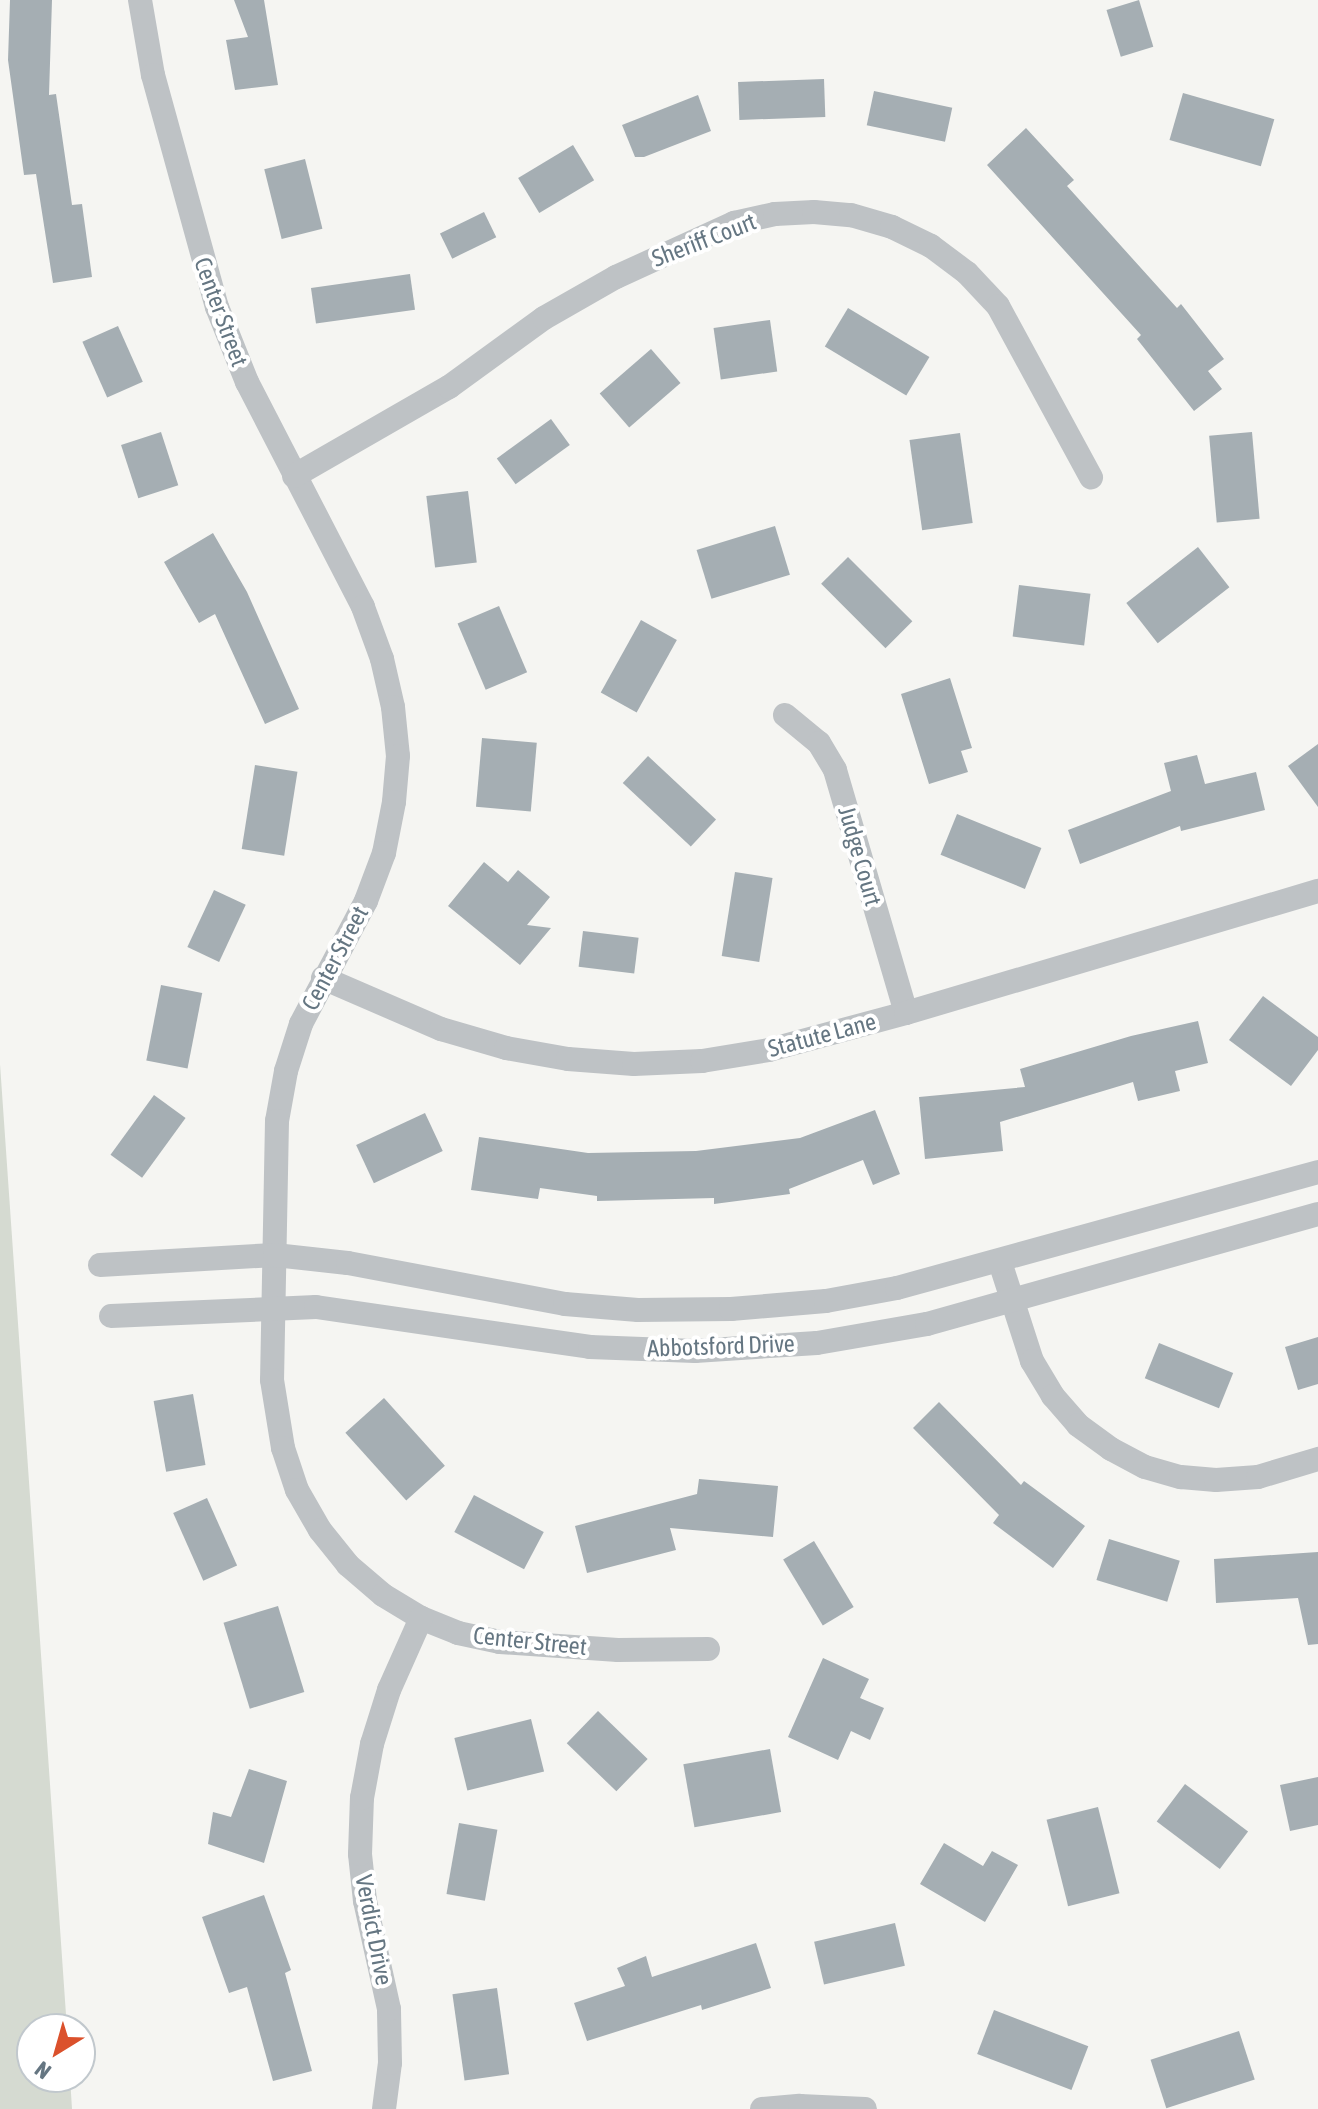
<!DOCTYPE html>
<html>
<head>
<meta charset="utf-8">
<style>
  body { margin:0 }
  #map { position:relative; width:1318px; height:2109px; overflow:hidden; background:#f5f5f2; font-family:"Asap Condensed",sans-serif }
  div>[style] { position:absolute }
  .green>* { inset:0; background:#d5dad1 }
  .building>* { inset:0; background:#a5aeb3; transform-origin:0 0 }
  .minor>* { height:24px; margin:-12px; padding:0 12px; transform-origin:12px; border-radius:12px; background:#bec2c5 }
  span { translate:-50% -50%; white-space:nowrap; text-align:center; line-height:1.15; -webkit-text-stroke:8px #fff; paint-order:stroke }
  .street-label { font-size:24px; color:#657682 }
  .north { position:absolute; left:16px; top:2013px; width:80px; height:80px; box-sizing:border-box; background:#fff; border:2px solid #c1c8cd; border-radius:50%; rotate:217deg; font-size:22px; font-weight:700; line-height:32px; text-align:center; color:#657682 }
  .north::after { content:''; display:block; margin:auto; width:28px; height:36px; background:#db512c; clip-path:polygon(50% 0,100% 100%,50% 72%,0 100%) }
</style>
</head>
<body>
<div id="map">
  <div class="green">
    <div style="clip-path:polygon(0 1064px,67px 2029px,32px 2029px,32px 2077px,70px 2077px,72px 2109px,0 2109px)"></div>
  </div>
  <div class="building">
    <div style="clip-path:polygon(10px 0,52px 0,49px 95px,56px 94px,72px 205px,82px 204px,92px 277px,53px 283px,36px 174px,24px 175px,8px 60px)"></div>
    <div style="clip-path:polygon(234px 0,264px 0,278px 85px,235px 90px,226px 40px,248px 37px)"></div>
    <div style="left:1139px;top:0;width:49px;height:34px;rotate:73deg"></div>
    <div style="left:824px;top:79px;width:38px;height:86px;rotate:88deg"></div>
    <div style="left:874px;top:91px;width:80px;height:35px;rotate:12deg"></div>
    <div style="left:1183px;top:93px;width:95px;height:49px;rotate:16deg"></div>
    <div style="clip-path:polygon(698px 95px,711px 131px,644px 157px,635px 157px,622px 125px)"></div>
    <div style="clip-path:polygon(1026px 128px,1074px 180px,1067px 186px,1177px 308px,1181px 304px,1224px 359px,1208px 371px,1222px 389px,1194px 411px,1137px 339px,1141px 335px,987px 165px)"></div>
    <div style="left:573px;top:145px;width:41px;height:64px;rotate:59deg"></div>
    <div style="left:305px;top:159px;width:72px;height:42px;rotate:76deg"></div>
    <div style="left:484px;top:212px;width:28px;height:49px;rotate:64deg"></div>
    <div style="left:410px;top:274px;width:36px;height:100px;rotate:82deg"></div>
    <div style="left:848px;top:308px;width:95px;height:45px;rotate:31deg"></div>
    <div style="left:770px;top:320px;width:52px;height:57px;rotate:82deg"></div>
    <div style="left:118px;top:326px;width:61px;height:39px;rotate:66deg"></div>
    <div style="left:651px;top:349px;width:45px;height:68px;rotate:49deg"></div>
    <div style="left:551px;top:419px;width:32px;height:67px;rotate:54deg"></div>
    <div style="left:161px;top:432px;width:56px;height:42px;rotate:72deg"></div>
    <div style="left:1252px;top:432px;width:87px;height:43px;rotate:85deg"></div>
    <div style="left:960px;top:433px;width:91px;height:51px;rotate:82deg"></div>
    <div style="left:468px;top:491px;width:72px;height:42px;rotate:83deg"></div>
    <div style="left:775px;top:526px;width:51px;height:82px;rotate:73deg"></div>
    <div style="clip-path:polygon(213px 533px,247px 592px,299px 709px,265px 724px,215px 614px,199px 623px,164px 562px)"></div>
    <div style="left:1198px;top:547px;width:51px;height:91px;rotate:52deg"></div>
    <div style="left:848px;top:557px;width:91px;height:38px;rotate:45deg"></div>
    <div style="left:1019px;top:585px;width:72px;height:52px;rotate:7deg"></div>
    <div style="left:499px;top:606px;width:72px;height:45px;rotate:67deg"></div>
    <div style="left:641px;top:620px;width:41px;height:83px;rotate:29deg"></div>
    <div style="clip-path:polygon(950px 678px,972px 748px,961px 751px,968px 772px,929px 784px,901px 694px)"></div>
    <div style="left:482px;top:738px;width:55px;height:69px;rotate:5deg"></div>
    <div style="clip-path:polygon(1318px 744px,1318px 807px,1288px 766px)"></div>
    <div style="clip-path:polygon(1197px 755px,1205px 784px,1256px 772px,1265px 810px,1181px 831px,1180px 826px,1080px 864px,1068px 830px,1171px 791px,1164px 763px)"></div>
    <div style="left:648px;top:756px;width:93px;height:37px;rotate:43deg"></div>
    <div style="left:255px;top:765px;width:43px;height:85px;rotate:9deg"></div>
    <div style="left:957px;top:814px;width:91px;height:44px;rotate:22deg"></div>
    <div style="clip-path:polygon(484px 862px,508px 882px,518px 870px,550px 897px,527px 925px,551px 928px,520px 965px,448px 906px)"></div>
    <div style="left:735px;top:872px;width:38px;height:85px;rotate:9deg"></div>
    <div style="left:214px;top:890px;width:35px;height:63px;rotate:25deg"></div>
    <div style="left:583px;top:931px;width:56px;height:36px;rotate:7deg"></div>
    <div style="left:161px;top:985px;width:42px;height:77px;rotate:11deg"></div>
    <div style="clip-path:polygon(1263px 996px,1318px 1037px,1318px 1050px,1291px 1086px,1229px 1040px)"></div>
    <div style="clip-path:polygon(1198px 1021px,1208px 1063px,1175px 1071px,1180px 1091px,1138px 1101px,1133px 1082px,1000px 1122px,1003px 1151px,925px 1159px,919px 1097px,1025px 1087px,1020px 1069px,1131px 1036px)"></div>
    <div style="left:154px;top:1095px;width:39px;height:74px;rotate:36deg"></div>
    <div style="clip-path:polygon(875px 1110px,900px 1174px,873px 1185px,863px 1160px,789px 1189px,790px 1194px,714px 1204px,714px 1198px,597px 1201px,597px 1196px,540px 1188px,538px 1199px,471px 1190px,479px 1137px,588px 1153px,696px 1151px,800px 1138px)"></div>
    <div style="left:425px;top:1113px;width:42px;height:76px;rotate:65deg"></div>
    <div style="clip-path:polygon(1318px 1337px,1318px 1384px,1298px 1390px,1285px 1347px)"></div>
    <div style="left:1159px;top:1343px;width:80px;height:38px;rotate:22deg"></div>
    <div style="left:193px;top:1394px;width:72px;height:40px;rotate:80deg"></div>
    <div style="left:384px;top:1398px;width:91px;height:52px;rotate:48deg"></div>
    <div style="clip-path:polygon(939px 1402px,1021px 1485px,1024px 1481px,1085px 1526px,1053px 1568px,993px 1523px,999px 1515px,913px 1428px)"></div>
    <div style="clip-path:polygon(699px 1479px,778px 1486px,773px 1537px,670px 1528px,676px 1550px,587px 1573px,575px 1526px,697px 1494px)"></div>
    <div style="left:474px;top:1495px;width:79px;height:42px;rotate:28deg"></div>
    <div style="left:207px;top:1498px;width:74px;height:37px;rotate:66deg"></div>
    <div style="left:1109px;top:1539px;width:74px;height:43px;rotate:17deg"></div>
    <div style="left:814px;top:1541px;width:77px;height:36px;rotate:59deg"></div>
    <div style="clip-path:polygon(1318px 1552px,1318px 1644px,1308px 1645px,1298px 1598px,1216px 1603px,1214px 1559px)"></div>
    <div style="left:278px;top:1606px;width:90px;height:57px;rotate:73deg"></div>
    <div style="clip-path:polygon(823px 1658px,869px 1679px,860px 1698px,884px 1708px,870px 1740px,851px 1731px,838px 1760px,788px 1737px)"></div>
    <div style="left:598px;top:1711px;width:69px;height:45px;rotate:44deg"></div>
    <div style="left:531px;top:1719px;width:54px;height:79px;rotate:76deg"></div>
    <div style="left:770px;top:1749px;width:64px;height:88px;rotate:80deg"></div>
    <div style="clip-path:polygon(249px 1769px,287px 1781px,264px 1863px,208px 1844px,213px 1812px,231px 1817px)"></div>
    <div style="clip-path:polygon(1318px 1777px,1318px 1825px,1290px 1831px,1280px 1785px)"></div>
    <div style="left:1185px;top:1784px;width:79px;height:47px;rotate:37deg"></div>
    <div style="left:1098px;top:1807px;width:89px;height:53px;rotate:76deg"></div>
    <div style="left:459px;top:1823px;width:39px;height:72px;rotate:10deg"></div>
    <div style="clip-path:polygon(944px 1843px,983px 1866px,992px 1851px,1018px 1865px,985px 1922px,920px 1884px)"></div>
    <div style="clip-path:polygon(264px 1895px,291px 1970px,285px 1973px,312px 2071px,273px 2081px,247px 1987px,229px 1993px,202px 1917px)"></div>
    <div style="left:895px;top:1923px;width:44px;height:83px;rotate:77deg"></div>
    <div style="clip-path:polygon(756px 1943px,771px 1988px,702px 2010px,701px 2005px,587px 2041px,574px 2003px,625px 1986px,617px 1968px,646px 1956px,652px 1977px)"></div>
    <div style="left:497px;top:1988px;width:87px;height:45px;rotate:82deg"></div>
    <div style="left:994px;top:2010px;width:101px;height:47px;rotate:21deg"></div>
    <div style="left:1239px;top:2031px;width:51px;height:93px;rotate:72deg"></div>
  </div>
  <div class="minor">
    <div style="left:140px;top:0;width:76px;rotate:80.2deg"></div>
    <div style="left:153px;top:75px;width:241px;rotate:74.6deg"></div>
    <div style="left:217px;top:307px;width:81px;rotate:68.2deg"></div>
    <div style="left:247px;top:382px;width:253px;rotate:62.7deg"></div>
    <div style="left:363px;top:607px;width:55px;rotate:69.9deg"></div>
    <div style="left:382px;top:659px;width:49px;rotate:77.1deg"></div>
    <div style="left:393px;top:707px;width:49px;rotate:84.2deg"></div>
    <div style="left:398px;top:756px;width:46px;rotate:95deg"></div>
    <div style="left:394px;top:802px;width:52px;rotate:101.1deg"></div>
    <div style="left:384px;top:853px;width:51px;rotate:110.6deg"></div>
    <div style="left:366px;top:901px;width:139px;rotate:117.9deg"></div>
    <div style="left:301px;top:1024px;width:49px;rotate:107.7deg"></div>
    <div style="left:286px;top:1071px;width:51px;rotate:100.2deg"></div>
    <div style="left:277px;top:1121px;width:259px;rotate:91.1deg"></div>
    <div style="left:272px;top:1380px;width:69px;rotate:80.8deg"></div>
    <div style="left:283px;top:1448px;width:44px;rotate:71.6deg"></div>
    <div style="left:297px;top:1490px;width:46px;rotate:60.1deg"></div>
    <div style="left:320px;top:1530px;width:45px;rotate:51.3deg"></div>
    <div style="left:348px;top:1565px;width:46px;rotate:40.6deg"></div>
    <div style="left:383px;top:1595px;width:44px;rotate:31.2deg"></div>
    <div style="left:421px;top:1618px;width:40px;rotate:22deg"></div>
    <div style="left:458px;top:1633px;width:43px;rotate:12.1deg"></div>
    <div style="left:500px;top:1642px;width:118px;rotate:3.9deg"></div>
    <div style="left:618px;top:1650px;width:90px;rotate:-0.6deg"></div>
    <div style="left:294px;top:476px;width:179px;rotate:-29.9deg"></div>
    <div style="left:449px;top:387px;width:117px;rotate:-36deg"></div>
    <div style="left:544px;top:318px;width:83px;rotate:-29.7deg"></div>
    <div style="left:616px;top:277px;width:130px;rotate:-24.6deg"></div>
    <div style="left:734px;top:223px;width:42px;rotate:-12.4deg"></div>
    <div style="left:775px;top:214px;width:39px;rotate:-3deg"></div>
    <div style="left:814px;top:212px;width:37px;rotate:5deg"></div>
    <div style="left:851px;top:215px;width:43px;rotate:16.3deg"></div>
    <div style="left:892px;top:227px;width:43px;rotate:26deg"></div>
    <div style="left:931px;top:246px;width:45px;rotate:36.9deg"></div>
    <div style="left:967px;top:273px;width:45px;rotate:46.8deg"></div>
    <div style="left:998px;top:306px;width:195px;rotate:61.5deg"></div>
    <div style="left:785px;top:715px;width:44px;rotate:39.5deg"></div>
    <div style="left:819px;top:743px;width:31px;rotate:59deg"></div>
    <div style="left:835px;top:770px;width:253px;rotate:73.7deg"></div>
    <div style="left:323px;top:978px;width:129px;rotate:23.4deg"></div>
    <div style="left:441px;top:1029px;width:68px;rotate:16.3deg"></div>
    <div style="left:506px;top:1048px;width:63px;rotate:10.1deg"></div>
    <div style="left:568px;top:1059px;width:66px;rotate:4.3deg"></div>
    <div style="left:634px;top:1064px;width:68px;rotate:-2.5deg"></div>
    <div style="left:702px;top:1061px;width:68px;rotate:-9.3deg"></div>
    <div style="left:769px;top:1050px;width:142px;rotate:-15.1deg"></div>
    <div style="left:906px;top:1013px;width:430px;rotate:-16.5deg"></div>
    <div style="left:1000px;top:1262px;width:104px;rotate:72.1deg"></div>
    <div style="left:1032px;top:1361px;width:41px;rotate:59deg"></div>
    <div style="left:1053px;top:1396px;width:38px;rotate:49deg"></div>
    <div style="left:1078px;top:1425px;width:41px;rotate:36deg"></div>
    <div style="left:1111px;top:1449px;width:38px;rotate:28deg"></div>
    <div style="left:1145px;top:1467px;width:37px;rotate:16deg"></div>
    <div style="left:1181px;top:1477px;width:35px;rotate:5deg"></div>
    <div style="left:1216px;top:1480px;width:42px;rotate:-4.1deg"></div>
    <div style="left:1258px;top:1477px;width:63px;rotate:-16.7deg"></div>
    <div style="left:100px;top:1265px;width:175px;rotate:-3.3deg"></div>
    <div style="left:275px;top:1255px;width:73px;rotate:6.3deg"></div>
    <div style="left:348px;top:1263px;width:221px;rotate:10.7deg"></div>
    <div style="left:565px;top:1304px;width:73px;rotate:4.7deg"></div>
    <div style="left:638px;top:1310px;width:93px;rotate:-0.6deg"></div>
    <div style="left:731px;top:1309px;width:95px;rotate:-4.8deg"></div>
    <div style="left:826px;top:1301px;width:72px;rotate:-10.4deg"></div>
    <div style="left:897px;top:1288px;width:437px;rotate:-15.4deg"></div>
    <div style="left:111px;top:1316px;width:205px;rotate:-2.5deg"></div>
    <div style="left:316px;top:1307px;width:277px;rotate:8.3deg"></div>
    <div style="left:590px;top:1347px;width:105px;rotate:2.2deg"></div>
    <div style="left:695px;top:1351px;width:122px;rotate:-3.8deg"></div>
    <div style="left:817px;top:1343px;width:112px;rotate:-9.8deg"></div>
    <div style="left:927px;top:1324px;width:406px;rotate:-15.7deg"></div>
    <div style="left:384px;top:2109px;width:46px;rotate:-82.6deg"></div>
    <div style="left:390px;top:2063px;width:54px;rotate:-91.1deg"></div>
    <div style="left:389px;top:2009px;width:111px;rotate:-102.5deg"></div>
    <div style="left:365px;top:1901px;width:47px;rotate:-96.1deg"></div>
    <div style="left:360px;top:1854px;width:56px;rotate:-88deg"></div>
    <div style="left:362px;top:1798px;width:55px;rotate:-79.5deg"></div>
    <div style="left:372px;top:1744px;width:57px;rotate:-72.5deg"></div>
    <div style="left:389px;top:1690px;width:79px;rotate:-66deg"></div>
    <div style="left:762px;top:2109px;width:38px;rotate:-5deg"></div>
    <div style="left:800px;top:2106px;width:65px;rotate:2.6deg"></div>
  </div>
  <div class="street-label">
    <span style="left:704px;top:240px;rotate:-21deg">Sheriff Court</span>
    <span style="left:221px;top:312px;rotate:70deg">Center Street</span>
    <span style="left:860px;top:856px;rotate:74deg">Judge Court</span>
    <span style="left:335px;top:958px;rotate:-62deg">Center Street</span>
    <span style="left:822px;top:1035px;rotate:-15deg">Statute Lane</span>
    <span style="left:721px;top:1346px;rotate:-2deg">Abbotsford Drive</span>
    <span style="left:530px;top:1641px;rotate:6deg">Center Street</span>
    <span style="left:374px;top:1930px;rotate:79deg">Verdict Drive</span>
  </div>
  <div class="north">N</div>
</div>
</body>
</html>
